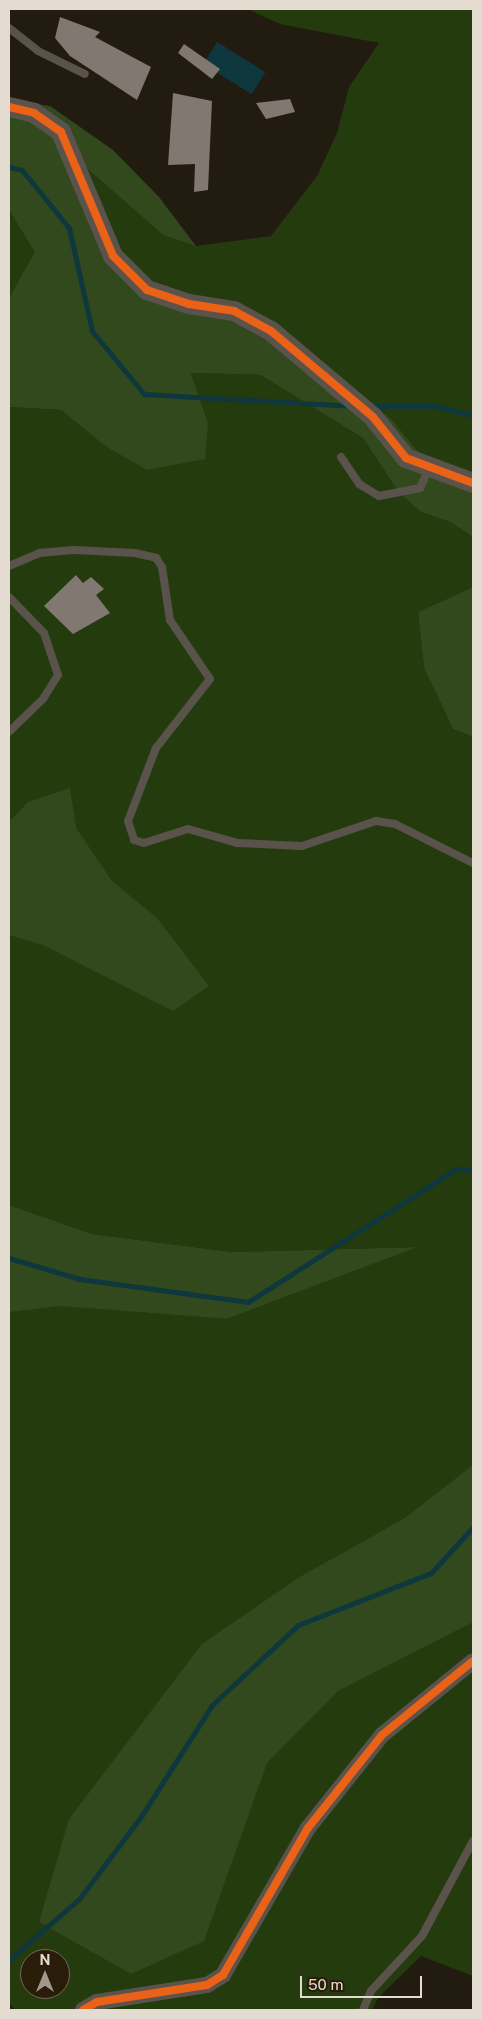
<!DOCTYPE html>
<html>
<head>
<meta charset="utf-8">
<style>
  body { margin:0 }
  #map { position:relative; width:482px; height:2019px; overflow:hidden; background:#221b10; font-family:"Public Sans",sans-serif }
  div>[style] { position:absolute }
  .green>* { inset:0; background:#243b0e }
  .forest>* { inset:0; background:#31491c }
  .water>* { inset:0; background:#0e373e; transform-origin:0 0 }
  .stream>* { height:5px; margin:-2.5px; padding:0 2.5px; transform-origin:2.5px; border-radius:2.5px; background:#0e373e }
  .building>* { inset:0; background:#817872 }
  .service>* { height:8px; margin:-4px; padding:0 4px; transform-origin:4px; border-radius:4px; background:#59534c }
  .minor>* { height:16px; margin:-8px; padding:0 8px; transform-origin:8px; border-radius:8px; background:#59534c }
  .tertiary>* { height:20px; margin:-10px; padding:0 10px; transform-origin:10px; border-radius:10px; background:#59534c }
  .cycleway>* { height:8px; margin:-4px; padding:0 4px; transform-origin:4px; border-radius:4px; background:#ea6118 }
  span { translate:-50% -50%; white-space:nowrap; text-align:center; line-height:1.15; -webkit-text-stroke:5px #291c09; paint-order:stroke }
  .frame { position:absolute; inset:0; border:10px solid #e4dcd0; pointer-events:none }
  .north { position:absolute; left:20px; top:1949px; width:50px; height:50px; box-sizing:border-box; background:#291c09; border:1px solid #746959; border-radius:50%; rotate:0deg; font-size:14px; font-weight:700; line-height:20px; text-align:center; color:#e4dcd0 }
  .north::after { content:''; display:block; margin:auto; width:18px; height:22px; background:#a0988d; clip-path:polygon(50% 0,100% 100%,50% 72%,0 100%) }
  .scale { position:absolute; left:300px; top:1976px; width:122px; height:22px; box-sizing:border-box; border:2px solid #e4dcd0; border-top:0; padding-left:6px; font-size:15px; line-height:18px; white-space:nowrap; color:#e4dcd0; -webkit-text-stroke:4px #291c09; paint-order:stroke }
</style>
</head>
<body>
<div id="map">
  <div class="green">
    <div style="clip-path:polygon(247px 9px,473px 9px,473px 477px,429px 464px,148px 289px,117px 255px,81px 163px,163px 235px,196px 246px,271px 236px,317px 176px,337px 133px,349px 87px,379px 43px,280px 24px)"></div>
    <div style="clip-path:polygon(9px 210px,36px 252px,9px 298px)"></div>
    <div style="clip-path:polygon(evenodd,191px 373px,261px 375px,295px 393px,363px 438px,399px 493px,421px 512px,450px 522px,473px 537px,473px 587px,418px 612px,424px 668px,453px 729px,473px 737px,473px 1976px,421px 1956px,378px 1998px,372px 2010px,15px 2010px,9px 2003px,9px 1310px,52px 1305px,227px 1319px,415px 1247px,232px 1252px,92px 1234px,9px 1205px,9px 407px,61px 410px,105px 446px,208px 423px,191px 373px,30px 1959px,60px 1959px,60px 1989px,30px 1989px,30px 1959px)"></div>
  </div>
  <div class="forest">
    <div style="clip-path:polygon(9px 101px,50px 106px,113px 150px,159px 197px,196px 246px,163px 235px,82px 164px,117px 255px,148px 289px,187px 300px,309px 352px,391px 419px,428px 464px,473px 477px,473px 537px,450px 522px,421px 512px,399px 493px,363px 438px,261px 375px,191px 373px,208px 423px,205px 459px,147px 470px,105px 446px,61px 410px,9px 407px,9px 298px,35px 252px,9px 210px)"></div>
    <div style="clip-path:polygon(473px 587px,473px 737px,453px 729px,424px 668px,418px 612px)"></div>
    <div style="clip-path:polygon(70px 788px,76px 828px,112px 881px,157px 918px,209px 986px,173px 1011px,43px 945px,9px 935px,9px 822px,28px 802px)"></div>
    <div style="clip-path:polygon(9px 1205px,92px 1234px,232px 1252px,417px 1247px,227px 1319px,60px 1306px,9px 1312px)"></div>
    <div style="clip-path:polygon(473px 1465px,473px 1622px,338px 1691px,267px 1763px,204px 1941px,131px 1974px,39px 1922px,69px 1819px,202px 1644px,298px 1578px,405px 1518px)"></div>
  </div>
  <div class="water">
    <div style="left:217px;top:42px;width:57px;height:26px;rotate:32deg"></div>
  </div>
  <div class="stream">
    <div style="left:9px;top:167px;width:13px;rotate:13deg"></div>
    <div style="left:22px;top:170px;width:75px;rotate:51deg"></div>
    <div style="left:69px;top:228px;width:106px;rotate:77.4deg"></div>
    <div style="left:92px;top:331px;width:82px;rotate:50.5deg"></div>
    <div style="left:144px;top:394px;width:206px;rotate:3.3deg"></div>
    <div style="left:371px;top:406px;width:62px"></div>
    <div style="left:433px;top:406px;width:41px;rotate:12.7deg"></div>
    <div style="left:9px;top:1258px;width:74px;rotate:16.5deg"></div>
    <div style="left:80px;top:1279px;width:170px;rotate:7.8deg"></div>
    <div style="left:248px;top:1302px;width:247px;rotate:-32.6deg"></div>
    <div style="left:456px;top:1169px;width:17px;rotate:3deg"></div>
    <div style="left:9px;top:1960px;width:94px;rotate:-41.1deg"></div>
    <div style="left:80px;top:1898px;width:104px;rotate:-53.2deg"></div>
    <div style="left:142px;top:1815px;width:130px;rotate:-57.5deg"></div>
    <div style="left:212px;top:1705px;width:117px;rotate:-42.9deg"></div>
    <div style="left:298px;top:1625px;width:143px;rotate:-21.4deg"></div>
    <div style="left:431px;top:1573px;width:62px;rotate:-47.6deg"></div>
  </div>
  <div class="building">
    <div style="clip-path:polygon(60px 17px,100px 32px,95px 37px,151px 67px,137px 100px,70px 56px,55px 38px)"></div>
    <div style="clip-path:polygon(184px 44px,220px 69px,212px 79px,178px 53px)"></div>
    <div style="clip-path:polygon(173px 93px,212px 101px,208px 190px,194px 192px,195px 164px,168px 165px)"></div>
    <div style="clip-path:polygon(290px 99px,295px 112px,266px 119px,256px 103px)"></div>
    <div style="clip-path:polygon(76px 575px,83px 583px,91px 577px,104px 589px,96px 595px,110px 613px,73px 634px,44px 606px)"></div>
  </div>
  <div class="service">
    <div style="left:9px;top:28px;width:37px;rotate:38deg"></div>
    <div style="left:38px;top:51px;width:52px;rotate:26.1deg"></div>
    <div style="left:341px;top:457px;width:32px;rotate:56deg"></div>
    <div style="left:359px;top:484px;width:23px;rotate:31deg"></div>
    <div style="left:379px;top:496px;width:42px;rotate:-11deg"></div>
    <div style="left:420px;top:488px;width:21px;rotate:-65deg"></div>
    <div style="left:9px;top:566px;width:33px;rotate:-23deg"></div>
    <div style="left:39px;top:553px;width:34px;rotate:-5deg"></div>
    <div style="left:73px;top:550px;width:62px;rotate:2.8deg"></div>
    <div style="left:135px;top:553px;width:22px;rotate:13deg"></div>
    <div style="left:156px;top:558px;width:11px;rotate:56deg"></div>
    <div style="left:162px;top:567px;width:54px;rotate:81.4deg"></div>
    <div style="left:170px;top:620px;width:71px;rotate:55.9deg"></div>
    <div style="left:210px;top:679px;width:88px;rotate:128deg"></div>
    <div style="left:156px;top:748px;width:78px;rotate:111deg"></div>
    <div style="left:128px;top:821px;width:20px;rotate:72deg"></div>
    <div style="left:134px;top:840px;width:10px;rotate:17deg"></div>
    <div style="left:144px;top:843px;width:46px;rotate:-17.7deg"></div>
    <div style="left:188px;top:829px;width:51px;rotate:15.9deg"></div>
    <div style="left:237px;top:843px;width:65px;rotate:2.6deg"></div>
    <div style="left:302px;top:846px;width:78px;rotate:-18.7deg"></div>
    <div style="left:376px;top:821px;width:19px;rotate:9deg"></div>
    <div style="left:395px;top:824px;width:87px;rotate:26.6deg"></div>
    <div style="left:9px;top:597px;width:50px;rotate:45.8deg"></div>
    <div style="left:44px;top:633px;width:44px;rotate:71.6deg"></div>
    <div style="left:58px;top:675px;width:28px;rotate:122deg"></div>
    <div style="left:43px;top:699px;width:47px;rotate:135.9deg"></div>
    <div style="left:363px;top:2010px;width:21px;rotate:-67deg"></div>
    <div style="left:371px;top:1991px;width:75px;rotate:-47.2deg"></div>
    <div style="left:422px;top:1936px;width:108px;rotate:-61.8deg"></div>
  </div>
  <div class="minor">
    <div style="left:83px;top:2010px;width:16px;rotate:-30deg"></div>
    <div style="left:97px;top:2002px;width:111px;rotate:-8.8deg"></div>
    <div style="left:207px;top:1985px;width:19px;rotate:-32deg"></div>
    <div style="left:223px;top:1975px;width:170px;rotate:-60deg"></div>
    <div style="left:308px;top:1828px;width:119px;rotate:-51.5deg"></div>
    <div style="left:382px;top:1735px;width:117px;rotate:-39.1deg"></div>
  </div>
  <div class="tertiary">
    <div style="left:9px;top:107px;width:26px;rotate:13deg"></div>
    <div style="left:34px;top:113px;width:33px;rotate:35deg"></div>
    <div style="left:61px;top:132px;width:134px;rotate:67.2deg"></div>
    <div style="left:113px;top:256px;width:48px;rotate:45deg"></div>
    <div style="left:147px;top:290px;width:44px;rotate:18.4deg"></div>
    <div style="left:189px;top:304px;width:46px;rotate:8.8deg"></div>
    <div style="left:234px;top:311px;width:42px;rotate:28.4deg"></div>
    <div style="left:271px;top:331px;width:133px;rotate:40.1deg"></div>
    <div style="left:373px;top:417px;width:53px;rotate:51.2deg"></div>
    <div style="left:406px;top:458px;width:72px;rotate:20.5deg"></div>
  </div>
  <div class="cycleway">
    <div style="left:9px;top:107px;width:26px;rotate:13deg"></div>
    <div style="left:34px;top:113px;width:33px;rotate:35deg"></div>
    <div style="left:61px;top:132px;width:134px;rotate:67.2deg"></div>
    <div style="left:113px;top:256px;width:48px;rotate:45deg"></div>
    <div style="left:147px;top:290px;width:44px;rotate:18.4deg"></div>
    <div style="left:189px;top:304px;width:46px;rotate:8.8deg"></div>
    <div style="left:234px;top:311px;width:42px;rotate:28.4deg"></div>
    <div style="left:271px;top:331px;width:133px;rotate:40.1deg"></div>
    <div style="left:373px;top:417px;width:53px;rotate:51.2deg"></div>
    <div style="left:406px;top:458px;width:72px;rotate:20.5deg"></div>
    <div style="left:83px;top:2010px;width:16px;rotate:-30deg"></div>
    <div style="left:97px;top:2002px;width:111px;rotate:-8.8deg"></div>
    <div style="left:207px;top:1985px;width:19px;rotate:-32deg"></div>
    <div style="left:223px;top:1975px;width:170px;rotate:-60deg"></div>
    <div style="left:308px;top:1828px;width:119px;rotate:-51.5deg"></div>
    <div style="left:382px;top:1735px;width:117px;rotate:-39.1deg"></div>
  </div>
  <div class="frame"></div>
  <div class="north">N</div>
  <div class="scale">50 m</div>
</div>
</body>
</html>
